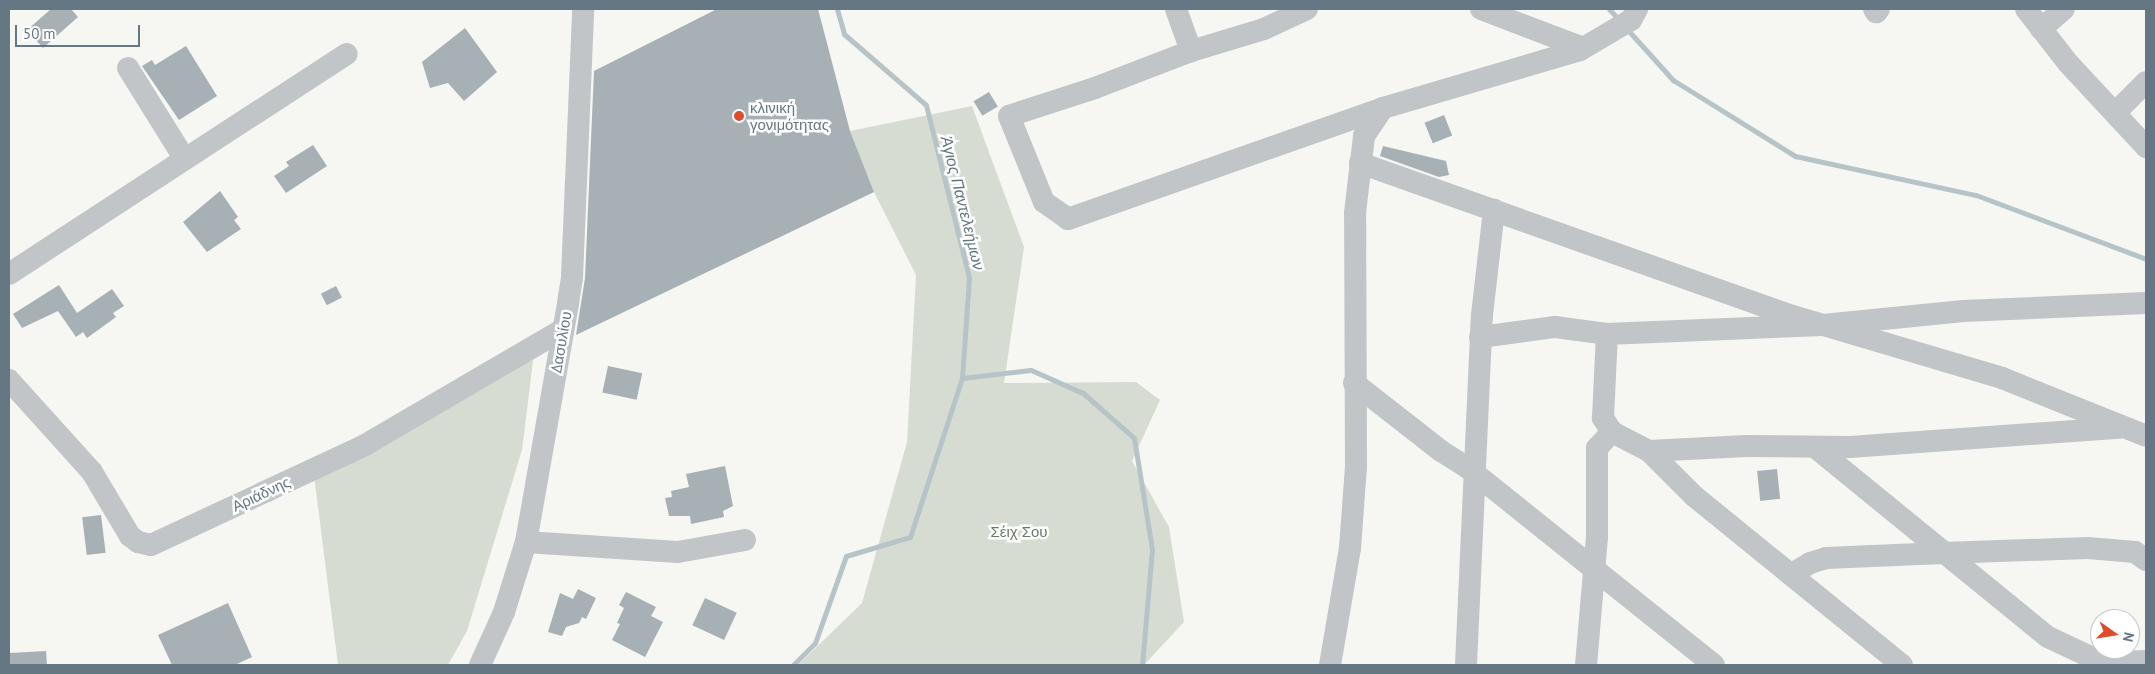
<!DOCTYPE html>
<html>
<head>
<meta charset="utf-8">
<style>
  body { margin:0 }
  #map { position:relative; width:2155px; height:674px; overflow:hidden; background:#f6f6f2; font-family:"PT Sans",sans-serif }
  div>[style] { position:absolute }
  .green>* { inset:0; background:#d7dcd3 }
  .stream>* { height:5px; margin:-2.5px; padding:0 2.5px; transform-origin:2.5px; border-radius:2.5px; background:#b7c4c7 }
  .building>* { inset:0; background:#a7b0b5; transform-origin:0 0 }
  .minor>* { height:22px; margin:-11px; padding:0 11px; transform-origin:11px; border-radius:11px; background:#c1c5c8 }
  .dots>* { width:14px; height:14px; translate:-50% -50%; box-sizing:border-box; border:2px solid #fff; border-radius:50% }
  span { translate:-50% -50%; white-space:nowrap; text-align:center; line-height:1.15; -webkit-text-stroke:5px #fff; paint-order:stroke }
  .poi-label { font-size:15px; color:#657783 }
  .left { translate:0 -50%; text-align:left }
  .street-label { font-size:15px; color:#657783 }
  .park-label { font-size:15px; color:#697a64 }
  .water-label { font-size:16px; color:#61787f; font-style:italic }
  .frame { position:absolute; inset:0; border:10px solid #657783; pointer-events:none }
  .north { position:absolute; left:2090px; top:609px; width:50px; height:50px; box-sizing:border-box; background:#fff; border:1px solid #c1c9cd; border-radius:50%; rotate:103deg; font-size:14px; font-weight:700; line-height:20px; text-align:center; color:#657783 }
  .north::after { content:''; display:block; margin:auto; width:18px; height:22px; background:#df4c29; clip-path:polygon(50% 0,100% 100%,50% 72%,0 100%) }
  .scale { position:absolute; left:15px; top:25px; width:125px; height:22px; box-sizing:border-box; border:2px solid #657783; border-top:0; padding-left:6px; font-size:15px; line-height:18px; white-space:nowrap; color:#657783; -webkit-text-stroke:4px #fff; paint-order:stroke }
</style>
</head>
<body>
<div id="map">
  <div class="green">
    <div style="clip-path:polygon(972px 106px,1024px 247px,1004px 383px,1136px 382px,1160px 400px,1132px 461px,1169px 527px,1184px 622px,1144px 665px,798px 665px,862px 603px,907px 442px,916px 275px,874px 192px,850px 131px)"></div>
    <div style="clip-path:polygon(534px 353px,522px 450px,467px 631px,448px 665px,338px 665px,314px 475px)"></div>
  </div>
  <div class="stream">
    <div style="left:837px;top:9px;width:26px;rotate:74deg"></div>
    <div style="left:844px;top:34px;width:108px;rotate:40.9deg"></div>
    <div style="left:926px;top:105px;width:178px;rotate:76deg"></div>
    <div style="left:969px;top:278px;width:100px;rotate:94deg"></div>
    <div style="left:962px;top:378px;width:69px;rotate:-6.6deg"></div>
    <div style="left:1031px;top:370px;width:57px;rotate:23.9deg"></div>
    <div style="left:1083px;top:393px;width:68px;rotate:41.4deg"></div>
    <div style="left:1134px;top:438px;width:112px;rotate:80.8deg"></div>
    <div style="left:1152px;top:549px;width:116px;rotate:94.9deg"></div>
    <div style="left:1609px;top:9px;width:16px;rotate:47deg"></div>
    <div style="left:1627px;top:29px;width:69px;rotate:48deg"></div>
    <div style="left:1673px;top:80px;width:144px;rotate:31.9deg"></div>
    <div style="left:1795px;top:156px;width:185px;rotate:12.2deg"></div>
    <div style="left:1976px;top:195px;width:182px;rotate:20.6deg"></div>
    <div style="left:793px;top:665px;width:31px;rotate:-45deg"></div>
    <div style="left:815px;top:643px;width:92px;rotate:-70.4deg"></div>
    <div style="left:846px;top:556px;width:67px;rotate:-16.5deg"></div>
    <div style="left:910px;top:537px;width:167px;rotate:-71.9deg"></div>
  </div>
  <div class="building">
    <div style="clip-path:polygon(51px 9px,71px 9px,78px 17px,43px 48px,27px 30px)"></div>
    <div style="clip-path:polygon(717px 9px,818px 9px,850px 131px,874px 192px,576px 335px,585px 278px,594px 71px)"></div>
    <div style="clip-path:polygon(465px 28px,497px 72px,464px 101px,448px 83px,430px 88px,422px 62px)"></div>
    <div style="clip-path:polygon(186px 46px,217px 96px,179px 120px,142px 66px,152px 60px,155px 65px)"></div>
    <div style="left:989px;top:92px;width:17px;height:18px;rotate:59deg"></div>
    <div style="left:1444px;top:115px;width:22px;height:21px;rotate:68deg"></div>
    <div style="clip-path:polygon(313px 145px,327px 166px,286px 193px,274px 176px,289px 166px,286px 162px)"></div>
    <div style="clip-path:polygon(1383px 146px,1446px 161px,1449px 175px,1439px 177px,1380px 156px)"></div>
    <div style="clip-path:polygon(220px 191px,238px 217px,234px 220px,241px 229px,207px 252px,183px 222px)"></div>
    <div style="clip-path:polygon(59px 285px,77px 313px,112px 289px,124px 306px,113px 313px,116px 317px,87px 338px,83px 332px,76px 337px,58px 311px,22px 328px,13px 314px)"></div>
    <div style="left:336px;top:286px;width:13px;height:17px;rotate:63deg"></div>
    <div style="left:608px;top:366px;width:35px;height:27px;rotate:12deg"></div>
    <div style="clip-path:polygon(725px 466px,733px 506px,723px 511px,724px 517px,691px 524px,690px 516px,669px 516px,665px 498px,672px 497px,671px 491px,689px 487px,686px 474px)"></div>
    <div style="left:1777px;top:469px;width:30px;height:20px;rotate:84deg"></div>
    <div style="left:101px;top:515px;width:38px;height:19px;rotate:83deg"></div>
    <div style="clip-path:polygon(578px 589px,596px 598px,586px 619px,582px 617px,579px 623px,566px 627px,562px 636px,548px 632px,560px 593px,573px 599px)"></div>
    <div style="clip-path:polygon(626px 592px,656px 607px,651px 616px,663px 622px,645px 657px,612px 640px,620px 624px,617px 623px,624px 608px,619px 605px)"></div>
    <div style="left:705px;top:598px;width:35px;height:30px;rotate:25deg"></div>
    <div style="clip-path:polygon(228px 603px,252px 657px,235px 665px,172px 665px,158px 635px)"></div>
    <div style="clip-path:polygon(46px 651px,47px 665px,9px 665px,9px 653px)"></div>
  </div>
  <div class="minor">
    <div style="left:1176px;top:9px;width:45px;rotate:70.3deg"></div>
    <div style="left:1307px;top:9px;width:47px;rotate:155.1deg"></div>
    <div style="left:1264px;top:29px;width:76px;rotate:163.2deg"></div>
    <div style="left:1191px;top:51px;width:103px;rotate:158.9deg"></div>
    <div style="left:1095px;top:88px;width:90px;rotate:162deg"></div>
    <div style="left:1009px;top:116px;width:93px;rotate:67.9deg"></div>
    <div style="left:1044px;top:202px;width:29px;rotate:35deg"></div>
    <div style="left:1068px;top:219px;width:334px;rotate:-19.4deg"></div>
    <div style="left:1383px;top:108px;width:205px;rotate:-16.4deg"></div>
    <div style="left:1580px;top:50px;width:59px;rotate:-30.5deg"></div>
    <div style="left:1631px;top:20px;width:13px;rotate:-61deg"></div>
    <div style="left:1481px;top:9px;width:109px;rotate:20.9deg"></div>
    <div style="left:1874px;top:9px;width:4px;rotate:56deg"></div>
    <div style="left:1876px;top:12px;width:4px;rotate:-45deg"></div>
    <div style="left:2026px;top:9px;width:68px;rotate:52.1deg"></div>
    <div style="left:2068px;top:63px;width:115px;rotate:47.1deg"></div>
    <div style="left:2041px;top:29px;width:30px;rotate:-41deg"></div>
    <div style="left:128px;top:68px;width:106px;rotate:58.1deg"></div>
    <div style="left:2116px;top:112px;width:42px;rotate:-45deg"></div>
    <div style="left:1360px;top:163px;width:459px;rotate:19.5deg"></div>
    <div style="left:1793px;top:316px;width:218px;rotate:16.5deg"></div>
    <div style="left:2002px;top:378px;width:155px;rotate:21.9deg"></div>
    <div style="left:9px;top:274px;width:403px;rotate:-33.1deg"></div>
    <div style="left:1480px;top:337px;width:76px;rotate:-7.6deg"></div>
    <div style="left:1555px;top:327px;width:52px;rotate:7.7deg"></div>
    <div style="left:1607px;top:334px;width:216px;rotate:-2.4deg"></div>
    <div style="left:1823px;top:325px;width:141px;rotate:-5.7deg"></div>
    <div style="left:1963px;top:311px;width:183px;rotate:-2.5deg"></div>
    <div style="left:9px;top:380px;width:124px;rotate:47.9deg"></div>
    <div style="left:92px;top:472px;width:74px;rotate:59.3deg"></div>
    <div style="left:130px;top:536px;width:10px;rotate:37deg"></div>
    <div style="left:138px;top:542px;width:13px;rotate:13deg"></div>
    <div style="left:151px;top:545px;width:236px;rotate:-25deg"></div>
    <div style="left:365px;top:445px;width:228px;rotate:-30.3deg"></div>
    <div style="left:1354px;top:383px;width:110px;rotate:38deg"></div>
    <div style="left:1441px;top:451px;width:32px;rotate:32deg"></div>
    <div style="left:1468px;top:468px;width:315px;rotate:38.7deg"></div>
    <div style="left:1612px;top:432px;width:42px;rotate:27.2deg"></div>
    <div style="left:1649px;top:451px;width:64px;rotate:45deg"></div>
    <div style="left:1694px;top:496px;width:268px;rotate:39.1deg"></div>
    <div style="left:1816px;top:448px;width:299px;rotate:39.2deg"></div>
    <div style="left:2048px;top:637px;width:61px;rotate:25.3deg"></div>
    <div style="left:2103px;top:663px;width:43px;rotate:-2.7deg"></div>
    <div style="left:1649px;top:451px;width:97px;rotate:-3deg"></div>
    <div style="left:1746px;top:446px;width:104px;rotate:0.6deg"></div>
    <div style="left:1850px;top:447px;width:269px;rotate:-4.1deg"></div>
    <div style="left:526px;top:542px;width:152px;rotate:3.8deg"></div>
    <div style="left:678px;top:552px;width:68px;rotate:-10.2deg"></div>
    <div style="left:1792px;top:574px;width:21px;rotate:-31deg"></div>
    <div style="left:1810px;top:563px;width:17px;rotate:-17deg"></div>
    <div style="left:1826px;top:558px;width:117px;rotate:-2.4deg"></div>
    <div style="left:1943px;top:553px;width:145px;rotate:-2deg"></div>
    <div style="left:2088px;top:548px;width:47px;rotate:4.9deg"></div>
    <div style="left:2135px;top:552px;width:14px;rotate:36deg"></div>
    <div style="left:480px;top:665px;width:58px;rotate:-65.6deg"></div>
    <div style="left:504px;top:612px;width:73px;rotate:-72.6deg"></div>
    <div style="left:526px;top:542px;width:243px;rotate:-80deg"></div>
    <div style="left:568px;top:303px;width:26px;rotate:-81deg"></div>
    <div style="left:572px;top:277px;width:268px;rotate:-87.6deg"></div>
    <div style="left:1330px;top:665px;width:119px;rotate:-80.3deg"></div>
    <div style="left:1350px;top:548px;width:81px;rotate:-85.8deg"></div>
    <div style="left:1356px;top:467px;width:254px;rotate:-90.2deg"></div>
    <div style="left:1355px;top:213px;width:78px;rotate:-83.3deg"></div>
    <div style="left:1364px;top:136px;width:34px;rotate:-56deg"></div>
    <div style="left:1466px;top:665px;width:350px;rotate:-87.4deg"></div>
    <div style="left:1482px;top:315px;width:106px;rotate:-83.5deg"></div>
    <div style="left:1586px;top:665px;width:128px;rotate:-85.1deg"></div>
    <div style="left:1597px;top:537px;width:89px;rotate:-90deg"></div>
    <div style="left:1597px;top:448px;width:22px;rotate:-47deg"></div>
    <div style="left:1612px;top:432px;width:17px;rotate:-123deg"></div>
    <div style="left:1603px;top:418px;width:84px;rotate:-87.3deg"></div>
  </div>
  <div class="dots">
    <div style="left:739px;top:116px;background:#df4c29"></div>
  </div>
  <div class="poi-label">
    <span class="left" style="left:750px;top:116px">κλινική<br>γονιμότητας</span>
  </div>
  <div class="street-label">
    <span style="left:561px;top:342px;rotate:-80deg">Δασυλίου</span>
    <span style="left:261px;top:494px;rotate:-25deg">Αριάδνης</span>
  </div>
  <div class="park-label">
    <span style="left:1019px;top:532px">Σέιχ Σου</span>
  </div>
  <div class="water-label">
    <span style="left:963px;top:203px;rotate:76deg">Άγιος Παντελεήμων</span>
  </div>
  <div class="frame"></div>
  <div class="north">N</div>
  <div class="scale">50 m</div>
</div>
</body>
</html>
